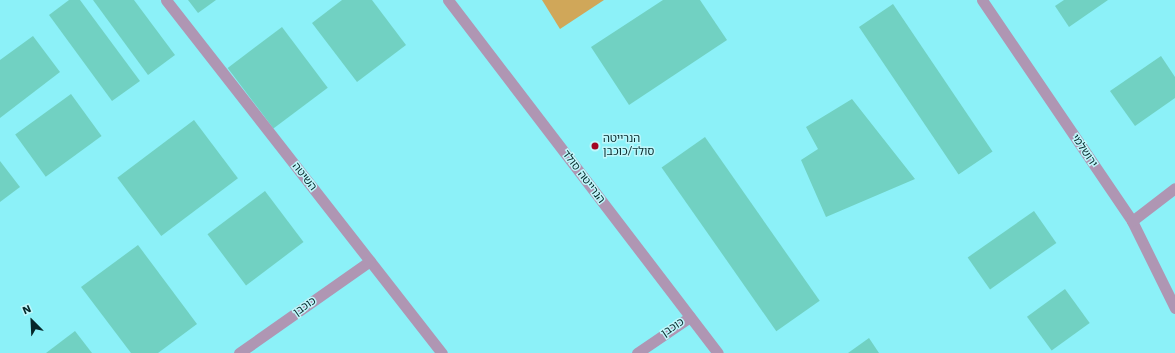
<!DOCTYPE html>
<html>
<head>
<meta charset="utf-8">
<style>
  body { margin:0 }
  #map { position:relative; width:1175px; height:353px; overflow:hidden; background:#8cf1f8; font-family:"Work Sans","Noto Sans Hebrew",sans-serif }
  div>[style] { position:absolute }
  .green>* { inset:0; background:#d0a759 }
  .building>* { inset:0; background:#71d1c2; transform-origin:0 0 }
  .minor>* { height:11px; margin:-5.5px; padding:0 5.5px; transform-origin:5.5px; border-radius:5.5px; background:#af96b3 }
  .dots>* { width:11px; height:11px; translate:-50% -50%; box-sizing:border-box; border:2px solid #bff7fb; border-radius:50% }
  span { translate:-50% -50%; white-space:nowrap; text-align:center; line-height:1.15; -webkit-text-stroke:3px #bff7fb; paint-order:stroke }
  .poi-label { font-size:11px; color:#052729 }
  .left { translate:0 -50%; text-align:left }
  .street-label { font-size:11px; color:#052729 }
  .north { position:absolute; left:12px; top:301px; width:40px; height:40px; -webkit-text-stroke:3px #bff7fb; paint-order:stroke; rotate:336deg; font-size:11px; font-weight:700; line-height:16px; text-align:center; color:#052729 }
  .north::after { content:''; display:block; margin:auto; width:14px; height:18px; background:#052729; clip-path:polygon(50% 0,100% 100%,50% 72%,0 100%) }
</style>
</head>
<body>
<div id="map">
  <div class="green">
    <div style="clip-path:polygon(542px 0,604px 0,560px 29px)"></div>
  </div>
  <div class="building">
    <div style="clip-path:polygon(69px 0,80px 0,140px 81px,112px 101px,49px 15px)"></div>
    <div style="clip-path:polygon(93px 0,134px 0,175px 55px,148px 75px)"></div>
    <div style="clip-path:polygon(188px 0,216px 0,198px 13px)"></div>
    <div style="clip-path:polygon(342px 0,372px 0,406px 45px,357px 82px,312px 23px)"></div>
    <div style="clip-path:polygon(663px 0,700px 0,727px 40px,629px 105px,591px 47px)"></div>
    <div style="clip-path:polygon(1064px 0,1108px 0,1069px 27px,1055px 6px)"></div>
    <div style="left:893px;top:4px;width:178px;height:41px;rotate:56deg"></div>
    <div style="left:282px;top:27px;width:76px;height:68px;rotate:53deg"></div>
    <div style="clip-path:polygon(33px 36px,60px 72px,0 118px,0 60px)"></div>
    <div style="clip-path:polygon(1161px 56px,1175px 77px,1175px 98px,1135px 126px,1110px 91px)"></div>
    <div style="left:71px;top:94px;width:52px;height:69px;rotate:54deg"></div>
    <div style="clip-path:polygon(852px 99px,915px 179px,826px 217px,801px 160px,818px 149px,806px 127px)"></div>
    <div style="left:194px;top:120px;width:73px;height:96px;rotate:53deg"></div>
    <div style="left:705px;top:137px;width:200px;height:53px;rotate:55deg"></div>
    <div style="clip-path:polygon(0 161px,20px 187px,0 202px)"></div>
    <div style="left:265px;top:191px;width:64px;height:72px;rotate:53deg"></div>
    <div style="left:1034px;top:211px;width:39px;height:81px;rotate:55deg"></div>
    <div style="clip-path:polygon(138px 245px,197px 324px,158px 353px,131px 353px,81px 287px)"></div>
    <div style="left:1065px;top:289px;width:42px;height:47px;rotate:54deg"></div>
    <div style="clip-path:polygon(75px 331px,92px 353px,46px 353px)"></div>
    <div style="clip-path:polygon(869px 338px,879px 353px,848px 353px)"></div>
  </div>
  <div class="minor">
    <div style="left:166px;top:0;width:448px;rotate:52deg"></div>
    <div style="left:448px;top:0;width:444px;rotate:52.6deg"></div>
    <div style="left:982px;top:0;width:267px;rotate:55.8deg"></div>
    <div style="left:1132px;top:221px;width:97px;rotate:63.7deg"></div>
    <div style="left:1132px;top:221px;width:54px;rotate:-37.5deg"></div>
    <div style="left:239px;top:353px;width:160px;rotate:-35.1deg"></div>
    <div style="left:637px;top:353px;width:64px;rotate:-34.2deg"></div>
  </div>
  <div class="dots">
    <div style="left:595px;top:146px;background:#a30523"></div>
  </div>
  <div class="poi-label">
    <span class="left" style="left:603px;top:146px">הנרייטה<br>סולד/כוכבן</span>
  </div>
  <div class="street-label">
    <span style="left:1084px;top:151px;rotate:56deg">ירושלמי</span>
    <span style="left:304px;top:177px;rotate:52deg">השיטה</span>
    <span style="left:583px;top:177px;rotate:53deg">הנרייטה סולד</span>
    <span style="left:305px;top:307px;rotate:-35deg">כוכבן</span>
    <span style="left:673px;top:328px;rotate:-34deg">כוכבן</span>
  </div>
  <div class="north">N</div>
</div>
</body>
</html>
